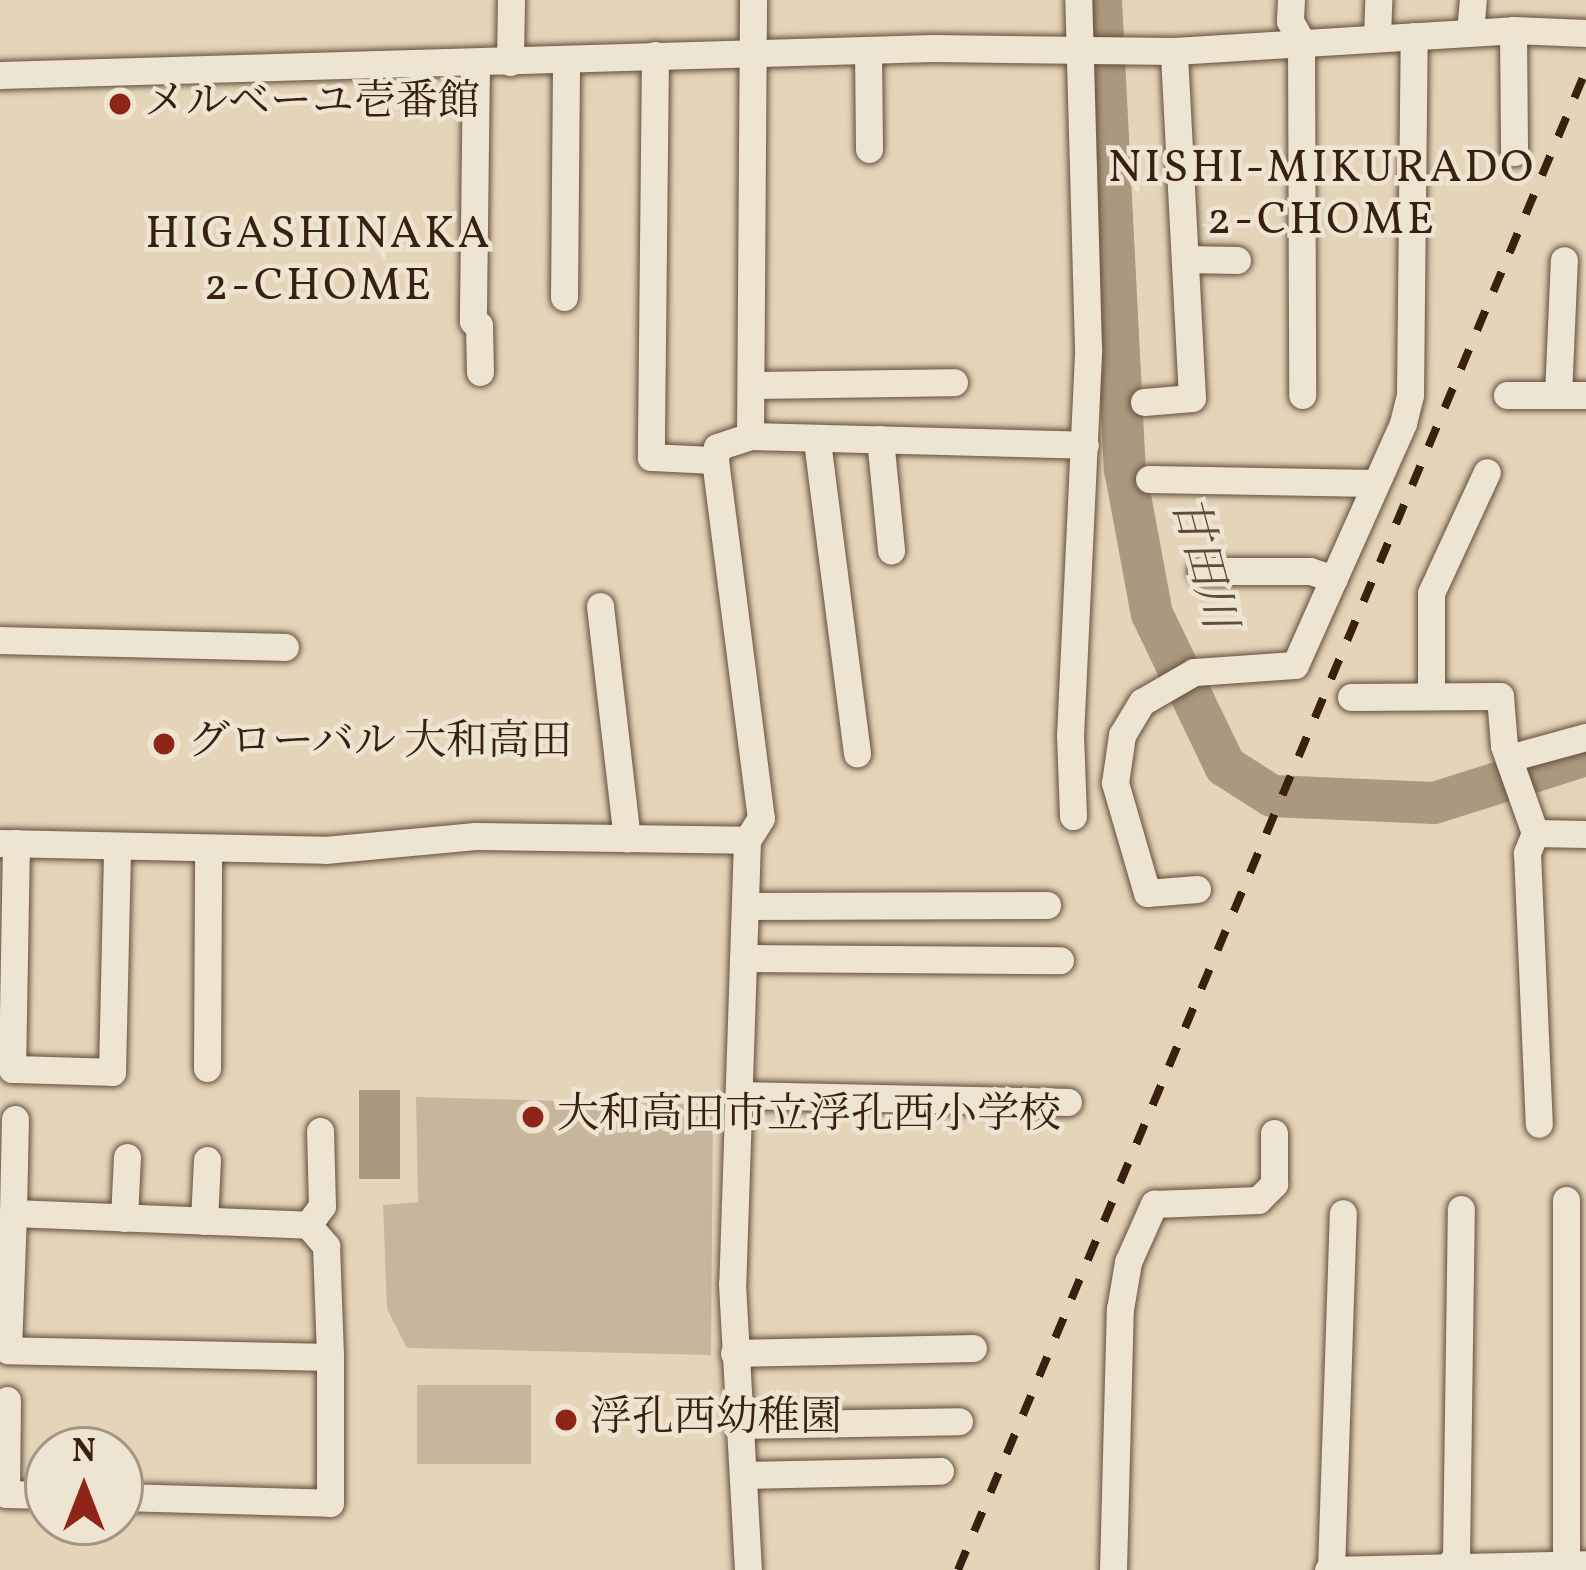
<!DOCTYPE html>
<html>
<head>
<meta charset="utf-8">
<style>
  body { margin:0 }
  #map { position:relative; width:1586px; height:1570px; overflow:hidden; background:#e4d5b9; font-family:Vollkorn,"Noto Serif JP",serif }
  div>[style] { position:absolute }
  .green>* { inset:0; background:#c7b69c; transform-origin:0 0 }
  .water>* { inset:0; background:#aa987f; transform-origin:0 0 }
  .river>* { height:42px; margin:-21px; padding:0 21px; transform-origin:21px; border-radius:21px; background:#aa987f }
  .roads { filter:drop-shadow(0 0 3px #634e3a) drop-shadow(0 0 3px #634e3a) }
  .minor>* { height:27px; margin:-13.5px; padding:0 13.5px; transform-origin:13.5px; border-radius:13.5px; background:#ede4d2 }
  .rail>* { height:8px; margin-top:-4px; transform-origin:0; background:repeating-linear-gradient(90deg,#38210f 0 21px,transparent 0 42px) }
  .dots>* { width:33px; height:33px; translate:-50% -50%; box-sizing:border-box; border:6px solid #ede4d2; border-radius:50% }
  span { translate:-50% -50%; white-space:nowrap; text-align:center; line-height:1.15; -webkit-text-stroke:9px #ede4d2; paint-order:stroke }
  .poi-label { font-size:42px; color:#38210f }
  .left { translate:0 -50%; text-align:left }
  .neighbourhood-label { font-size:45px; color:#38210f; letter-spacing:3px }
  .water-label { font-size:45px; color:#604b36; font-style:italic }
  .north { position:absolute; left:24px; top:1426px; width:120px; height:120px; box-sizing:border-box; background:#ede4d2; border:3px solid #a59684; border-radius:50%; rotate:0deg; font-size:33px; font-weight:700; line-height:48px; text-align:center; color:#38210f }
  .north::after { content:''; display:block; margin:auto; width:42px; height:54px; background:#8f2418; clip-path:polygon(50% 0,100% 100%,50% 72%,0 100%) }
</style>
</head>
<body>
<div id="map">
  <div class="green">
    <div style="clip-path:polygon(416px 1097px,713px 1105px,711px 1355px,407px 1348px,387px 1309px,383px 1205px,418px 1202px)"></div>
    <div style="left:531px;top:1385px;width:79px;height:114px;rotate:90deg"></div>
  </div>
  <div class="water">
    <div style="left:359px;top:1090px;width:41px;height:89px"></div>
  </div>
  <div class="river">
    <div style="left:1101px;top:0;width:470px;rotate:87.1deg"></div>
    <div style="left:1125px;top:469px;width:147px;rotate:79.5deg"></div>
    <div style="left:1152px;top:614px;width:169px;rotate:64.3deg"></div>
    <div style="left:1225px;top:766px;width:56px;rotate:32.6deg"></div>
    <div style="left:1272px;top:796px;width:162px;rotate:2.5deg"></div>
    <div style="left:1434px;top:803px;width:159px;rotate:-17.5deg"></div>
  </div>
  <div class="roads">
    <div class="minor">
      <div style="left:1291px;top:0;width:21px;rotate:93deg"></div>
      <div style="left:1290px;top:21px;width:23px;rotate:61deg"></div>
      <div style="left:1301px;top:41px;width:354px;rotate:89.8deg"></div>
      <div style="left:1513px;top:30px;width:122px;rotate:89.5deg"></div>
      <div style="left:1470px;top:32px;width:32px;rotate:-85deg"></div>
      <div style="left:1377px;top:38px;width:38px;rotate:-88deg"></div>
      <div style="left:868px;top:51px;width:98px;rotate:89.4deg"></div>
      <div style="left:655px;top:55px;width:402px;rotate:90.6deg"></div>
      <div style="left:651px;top:457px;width:64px;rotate:2.7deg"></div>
      <div style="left:715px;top:460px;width:361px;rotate:82.7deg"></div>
      <div style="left:761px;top:818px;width:26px;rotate:122deg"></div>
      <div style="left:747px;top:840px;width:444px;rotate:91.9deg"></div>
      <div style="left:732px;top:1284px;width:286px;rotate:86.8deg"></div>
      <div style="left:510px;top:62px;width:62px;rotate:-89.1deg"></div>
      <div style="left:476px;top:63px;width:258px;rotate:90.7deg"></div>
      <div style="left:473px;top:321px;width:7px;rotate:34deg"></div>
      <div style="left:479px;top:325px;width:47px;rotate:88.8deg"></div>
      <div style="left:0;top:75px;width:933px;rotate:-1.66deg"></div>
      <div style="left:933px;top:48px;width:241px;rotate:0.7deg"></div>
      <div style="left:1174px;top:51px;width:340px;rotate:-3.5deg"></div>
      <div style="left:1513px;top:30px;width:73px;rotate:2.4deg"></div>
      <div style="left:1185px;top:259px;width:52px;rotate:1.1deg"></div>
      <div style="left:564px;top:297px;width:238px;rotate:-89.5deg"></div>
      <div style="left:751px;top:385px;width:203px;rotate:-0.8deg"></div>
      <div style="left:1507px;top:395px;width:79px"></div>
      <div style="left:1558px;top:395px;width:135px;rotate:-87.5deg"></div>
      <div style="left:1144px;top:402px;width:48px;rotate:-4.8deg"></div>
      <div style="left:1192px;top:398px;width:347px;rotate:-93deg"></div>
      <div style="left:750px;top:436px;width:335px;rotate:1.5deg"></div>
      <div style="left:880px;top:439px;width:112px;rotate:84.3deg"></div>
      <div style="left:817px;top:441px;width:315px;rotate:82.7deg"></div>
      <div style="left:715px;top:460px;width:13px;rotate:-81deg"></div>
      <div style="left:717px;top:447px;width:35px;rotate:-18deg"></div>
      <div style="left:750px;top:436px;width:436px;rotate:-89.6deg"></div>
      <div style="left:1149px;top:479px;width:225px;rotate:1deg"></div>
      <div style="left:1201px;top:571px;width:109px"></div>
      <div style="left:1310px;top:571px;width:25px;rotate:18deg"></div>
      <div style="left:600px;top:606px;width:234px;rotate:83.4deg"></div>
      <div style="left:0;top:640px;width:285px;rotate:1.4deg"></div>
      <div style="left:1431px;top:696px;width:103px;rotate:-90deg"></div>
      <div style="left:1431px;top:593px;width:133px;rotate:-65.2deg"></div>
      <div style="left:1351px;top:697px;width:149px;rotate:-0.4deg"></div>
      <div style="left:1500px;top:696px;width:50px;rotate:85.4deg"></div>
      <div style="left:1504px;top:746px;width:92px;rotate:70.4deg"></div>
      <div style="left:1535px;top:833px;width:51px;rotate:1.1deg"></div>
      <div style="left:1509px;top:758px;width:80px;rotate:-15.3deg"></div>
      <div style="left:1073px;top:816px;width:80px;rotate:-92.1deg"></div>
      <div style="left:1070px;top:736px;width:388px;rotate:-87.3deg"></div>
      <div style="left:1088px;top:348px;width:348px;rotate:-91.6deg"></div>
      <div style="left:1535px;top:833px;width:22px;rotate:112deg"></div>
      <div style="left:1527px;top:853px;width:271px;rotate:87.5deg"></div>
      <div style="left:0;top:843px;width:325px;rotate:1.2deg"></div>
      <div style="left:325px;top:850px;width:151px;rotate:-5.3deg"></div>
      <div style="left:475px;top:836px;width:272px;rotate:0.8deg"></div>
      <div style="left:16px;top:843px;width:226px;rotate:91deg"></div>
      <div style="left:12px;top:1069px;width:100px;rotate:1.7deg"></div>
      <div style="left:112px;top:1072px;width:224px;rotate:-88.7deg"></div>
      <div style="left:1197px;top:889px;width:50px;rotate:175.4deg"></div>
      <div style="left:1147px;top:893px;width:115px;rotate:-106.2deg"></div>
      <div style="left:1115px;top:783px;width:49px;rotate:-81.7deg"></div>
      <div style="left:1122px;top:735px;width:39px;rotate:-59deg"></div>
      <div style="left:1142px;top:702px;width:60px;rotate:-30deg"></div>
      <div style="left:1194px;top:672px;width:101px;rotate:-4deg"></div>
      <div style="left:1295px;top:665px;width:265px;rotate:-65.9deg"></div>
      <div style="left:1403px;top:423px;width:29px;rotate:-76deg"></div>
      <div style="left:1410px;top:395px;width:359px;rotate:-89.4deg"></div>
      <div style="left:746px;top:906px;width:301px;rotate:-0.2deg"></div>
      <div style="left:743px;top:958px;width:317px;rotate:0.4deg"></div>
      <div style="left:207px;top:1068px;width:219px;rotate:-89.7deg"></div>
      <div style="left:739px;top:1095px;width:329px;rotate:1.2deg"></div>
      <div style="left:13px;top:1213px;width:295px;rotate:2.3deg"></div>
      <div style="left:308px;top:1225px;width:28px;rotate:49deg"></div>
      <div style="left:326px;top:1246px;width:111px;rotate:87.9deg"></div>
      <div style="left:330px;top:1357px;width:322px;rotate:-178.8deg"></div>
      <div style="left:8px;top:1350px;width:137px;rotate:-87.9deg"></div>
      <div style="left:13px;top:1213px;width:94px;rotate:-88.8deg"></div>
      <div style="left:124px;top:1218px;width:61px;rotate:-87.2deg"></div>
      <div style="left:204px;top:1221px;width:61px;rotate:-87.2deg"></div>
      <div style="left:308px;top:1225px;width:24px;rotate:-54deg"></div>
      <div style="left:322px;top:1206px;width:75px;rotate:-91.5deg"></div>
      <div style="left:734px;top:1353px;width:239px;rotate:-1.2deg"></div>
      <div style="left:7px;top:1400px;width:94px;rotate:90.6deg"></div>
      <div style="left:6px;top:1494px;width:42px;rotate:1.4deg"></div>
      <div style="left:738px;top:1425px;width:221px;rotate:-1deg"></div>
      <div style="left:743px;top:1475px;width:197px;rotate:-1.2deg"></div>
      <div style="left:120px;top:1497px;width:210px;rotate:1.6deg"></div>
      <div style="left:330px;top:1503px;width:146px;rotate:-90deg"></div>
      <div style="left:1566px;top:1566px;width:366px;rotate:-90deg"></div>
      <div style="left:1113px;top:1570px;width:261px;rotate:-88.5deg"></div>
      <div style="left:1120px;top:1309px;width:48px;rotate:-80.3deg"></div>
      <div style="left:1128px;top:1262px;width:64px;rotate:-65.9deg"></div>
      <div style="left:1154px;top:1204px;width:104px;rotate:-2.2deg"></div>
      <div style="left:1258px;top:1200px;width:23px;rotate:-45deg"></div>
      <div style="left:1274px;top:1184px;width:51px;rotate:-90deg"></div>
      <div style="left:1328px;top:1570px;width:258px;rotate:-1.3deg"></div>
      <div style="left:1331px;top:1570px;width:357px;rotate:-88.1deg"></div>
      <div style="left:1444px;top:1570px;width:18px;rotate:-47deg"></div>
      <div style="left:1456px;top:1557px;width:348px;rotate:-89.2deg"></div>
    </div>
  </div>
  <div class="rail">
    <div style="left:958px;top:1570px;width:1626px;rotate:-67.28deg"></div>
  </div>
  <div class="dots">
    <div style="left:120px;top:104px;background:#8f2418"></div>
    <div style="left:164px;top:744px;background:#8f2418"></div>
    <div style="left:533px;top:1117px;background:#8f2418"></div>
    <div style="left:566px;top:1420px;background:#8f2418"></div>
  </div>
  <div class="poi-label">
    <span class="left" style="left:144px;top:104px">メルベーユ壱番館</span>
    <span class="left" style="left:188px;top:744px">グローバル 大和高田</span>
    <span class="left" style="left:557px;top:1117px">大和高田市立浮孔西小学校</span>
    <span class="left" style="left:590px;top:1420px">浮孔西幼稚園</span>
  </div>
  <div class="neighbourhood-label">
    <span style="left:1322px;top:196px">NISHI-MIKURADO<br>2-CHOME</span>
    <span style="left:319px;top:262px">HIGASHINAKA<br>2-CHOME</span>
  </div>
  <div class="water-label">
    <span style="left:1201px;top:563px;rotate:75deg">甘田川</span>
  </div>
  <div class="north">N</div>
</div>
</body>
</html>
